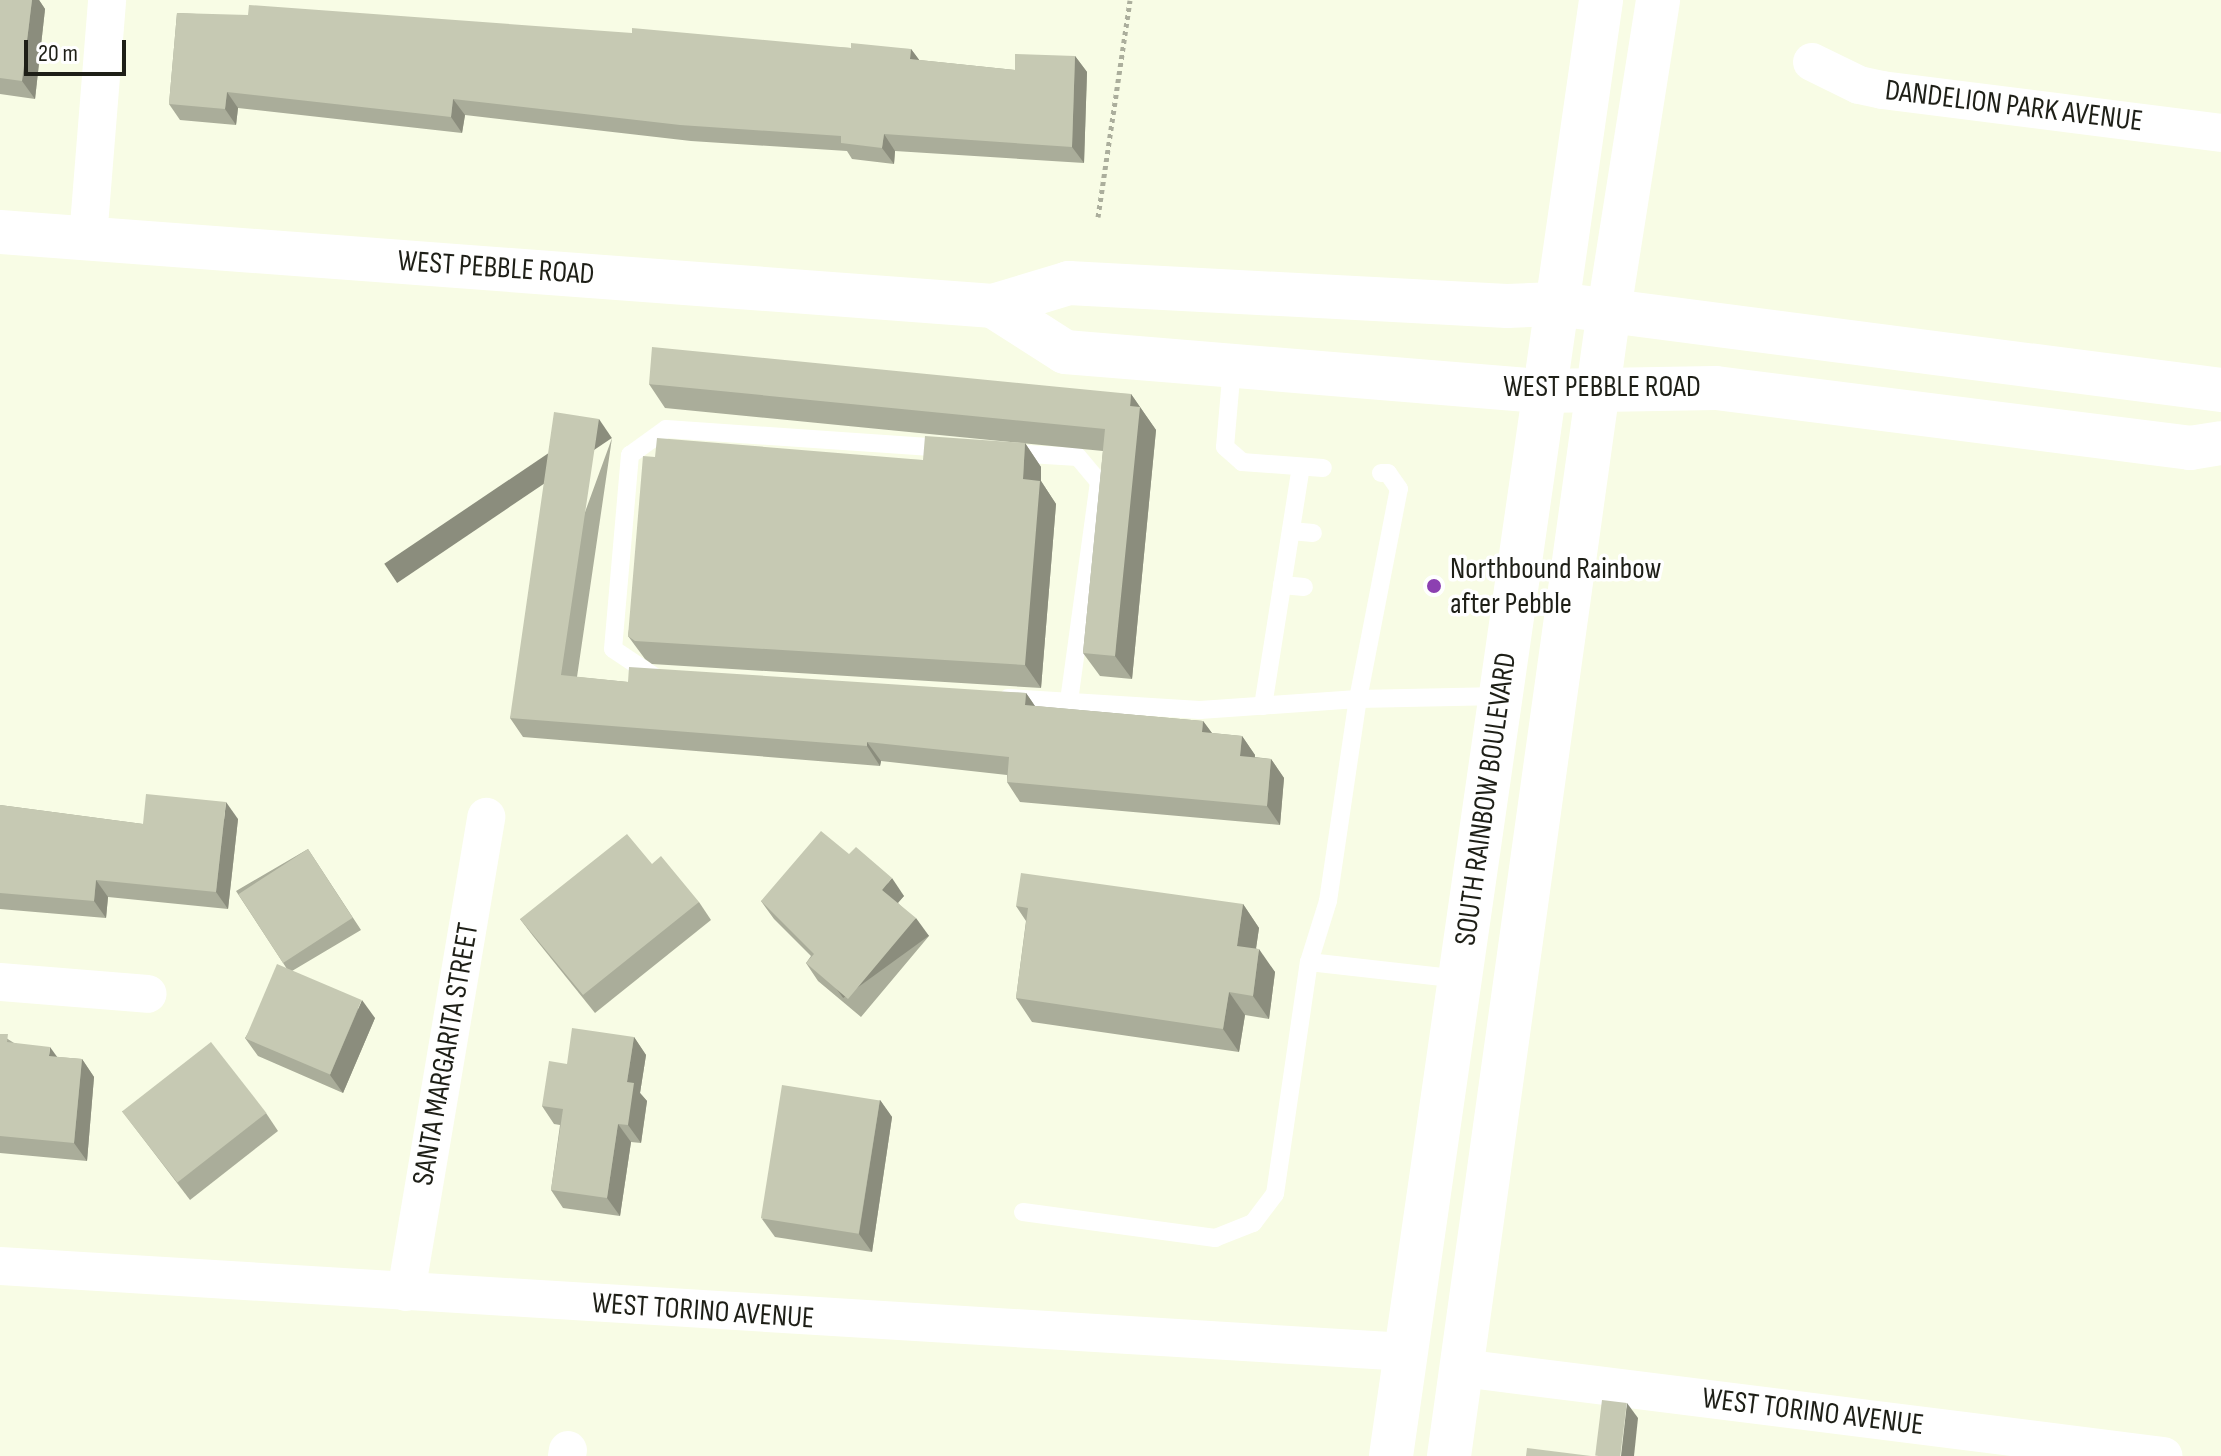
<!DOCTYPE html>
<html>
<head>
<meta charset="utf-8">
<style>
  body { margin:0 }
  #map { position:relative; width:2221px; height:1456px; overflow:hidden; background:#f8fce5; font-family:"Sofia Sans Condensed",sans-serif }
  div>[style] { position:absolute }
  .path>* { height:5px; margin-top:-2.5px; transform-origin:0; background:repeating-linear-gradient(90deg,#abae9c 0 4px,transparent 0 8px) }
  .service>* { height:18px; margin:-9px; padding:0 9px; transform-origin:9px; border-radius:9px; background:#fff }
  .minor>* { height:38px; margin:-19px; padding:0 19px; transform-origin:19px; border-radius:19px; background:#fff }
  .tertiary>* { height:44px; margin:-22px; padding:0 22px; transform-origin:22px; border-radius:22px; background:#fff }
  .primary>* { height:44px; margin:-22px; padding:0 22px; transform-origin:22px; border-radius:22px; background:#fff }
  .wall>* { inset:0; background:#aaad9a }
  .shaded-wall>* { inset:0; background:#8b8d7d; transform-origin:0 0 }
  .building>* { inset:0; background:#c6c9b3; transform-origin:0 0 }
  .dots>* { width:22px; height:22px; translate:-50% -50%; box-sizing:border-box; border:4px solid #fff; border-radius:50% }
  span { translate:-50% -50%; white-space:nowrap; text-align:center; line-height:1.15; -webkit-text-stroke:7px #fff; paint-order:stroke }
  .street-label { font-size:30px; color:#1e1f17 }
  .poi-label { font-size:30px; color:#1e1f17 }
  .left { translate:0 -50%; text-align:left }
  .scale { position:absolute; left:24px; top:40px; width:102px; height:36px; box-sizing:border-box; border:4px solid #1e1f17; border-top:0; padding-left:10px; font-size:24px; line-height:28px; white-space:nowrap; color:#1e1f17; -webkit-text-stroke:6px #fff; paint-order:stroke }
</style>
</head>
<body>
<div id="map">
  <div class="path">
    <div style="left:1098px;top:217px;width:219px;rotate:-81.6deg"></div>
  </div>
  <div class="service">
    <div style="left:1232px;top:367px;width:80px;rotate:95deg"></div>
    <div style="left:1225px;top:447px;width:23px;rotate:41deg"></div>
    <div style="left:1242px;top:462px;width:81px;rotate:4.2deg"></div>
    <div style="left:1011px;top:453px;width:67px;rotate:3.4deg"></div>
    <div style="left:1078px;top:457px;width:33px;rotate:50deg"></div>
    <div style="left:1099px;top:482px;width:222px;rotate:97.8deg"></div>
    <div style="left:1291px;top:531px;width:22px;rotate:5deg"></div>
    <div style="left:1282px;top:585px;width:22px;rotate:5deg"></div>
    <div style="left:655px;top:677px;width:50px;rotate:-146.3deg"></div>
    <div style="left:613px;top:649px;width:195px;rotate:-85deg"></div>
    <div style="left:630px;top:455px;width:44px;rotate:-35.8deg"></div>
    <div style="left:666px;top:429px;width:281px;rotate:3.9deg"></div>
    <div style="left:1008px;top:698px;width:192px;rotate:3.6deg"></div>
    <div style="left:1200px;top:710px;width:158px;rotate:-4deg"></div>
    <div style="left:1358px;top:699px;width:214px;rotate:-79deg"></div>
    <div style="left:1399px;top:489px;width:19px;rotate:-125deg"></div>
    <div style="left:1388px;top:473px;width:7px;rotate:180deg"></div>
    <div style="left:1263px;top:706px;width:242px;rotate:-81deg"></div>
    <div style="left:1309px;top:962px;width:64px;rotate:-72.7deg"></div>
    <div style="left:1328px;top:901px;width:204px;rotate:-81.6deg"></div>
    <div style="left:1358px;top:699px;width:143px;rotate:-1.2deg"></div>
    <div style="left:1023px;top:1212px;width:194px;rotate:7.7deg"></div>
    <div style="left:1215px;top:1238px;width:41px;rotate:-21.5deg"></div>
    <div style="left:1253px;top:1223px;width:36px;rotate:-53deg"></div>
    <div style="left:1275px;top:1194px;width:234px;rotate:-81.7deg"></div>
    <div style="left:1309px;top:962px;width:152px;rotate:6.4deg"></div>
  </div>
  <div class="minor">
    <div style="left:1812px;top:62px;width:52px;rotate:26.1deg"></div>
    <div style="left:1859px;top:85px;width:24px;rotate:12deg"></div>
    <div style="left:1882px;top:90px;width:342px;rotate:7.2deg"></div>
    <div style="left:88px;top:238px;width:239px;rotate:-85.4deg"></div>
    <div style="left:0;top:982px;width:148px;rotate:4.6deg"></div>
    <div style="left:0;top:1266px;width:1409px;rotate:3.5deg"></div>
    <div style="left:406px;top:1292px;width:482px;rotate:-80.4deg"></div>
    <div style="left:1462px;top:1368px;width:707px;rotate:7.15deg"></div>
    <div style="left:567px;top:1456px;width:6px;rotate:-81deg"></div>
  </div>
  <div class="tertiary">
    <div style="left:0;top:232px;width:996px;rotate:4.26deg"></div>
    <div style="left:2221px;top:390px;width:671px;rotate:-172.63deg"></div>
    <div style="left:1556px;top:304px;width:49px;rotate:177.7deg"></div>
    <div style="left:1507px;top:306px;width:439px;rotate:-177deg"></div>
    <div style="left:1069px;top:283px;width:79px;rotate:163.2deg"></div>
    <div style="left:993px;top:306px;width:85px;rotate:32.6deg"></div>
    <div style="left:1065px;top:352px;width:480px;rotate:4.7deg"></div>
    <div style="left:1543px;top:391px;width:173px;rotate:-1deg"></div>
    <div style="left:1716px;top:388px;width:478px;rotate:7.2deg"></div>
    <div style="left:2190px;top:448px;width:31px;rotate:-9deg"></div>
  </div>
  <div class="primary">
    <div style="left:1391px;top:1456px;width:1471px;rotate:-81.79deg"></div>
    <div style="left:1449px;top:1456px;width:1157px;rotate:-82.05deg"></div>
    <div style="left:1609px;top:310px;width:314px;rotate:-81deg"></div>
  </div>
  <div class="wall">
    <div style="clip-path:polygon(0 0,39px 0,45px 9px,35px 99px,0 94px)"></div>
    <div style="clip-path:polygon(177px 13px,851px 48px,911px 49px,919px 60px,1015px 70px,1075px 56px,1087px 72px,1084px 163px,895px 151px,894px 164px,852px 159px,847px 151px,691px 141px,465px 115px,462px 133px,238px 108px,236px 125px,180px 120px,169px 104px)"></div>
    <div style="clip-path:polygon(649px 384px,1131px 394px,1156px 430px,1132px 679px,1100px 676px,1083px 653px,1103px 451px,665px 408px)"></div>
    <div style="clip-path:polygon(612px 438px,577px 677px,628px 682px,1026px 693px,1035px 706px,1203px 721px,1212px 733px,1242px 736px,1255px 755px,1255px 757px,1271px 759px,1284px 778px,1280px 825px,1020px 802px,1007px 782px,1007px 775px,881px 761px,880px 766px,523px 737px,510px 718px)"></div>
    <div style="clip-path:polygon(1025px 443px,1041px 467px,1041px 481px,1056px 504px,1041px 688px,652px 664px,645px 659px,628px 636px,655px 457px,923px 460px)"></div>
    <div style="clip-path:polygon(0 805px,143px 824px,238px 819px,228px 909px,108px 897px,106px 918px,0 909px)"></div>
    <div style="clip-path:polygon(308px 849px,361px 930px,292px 971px,375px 1018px,343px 1093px,258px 1056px,245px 1038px,287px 969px,236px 891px)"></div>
    <div style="clip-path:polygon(849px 854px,904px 896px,898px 903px,929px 936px,861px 1017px,818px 981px,806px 963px,811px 956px,774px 919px,761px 901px)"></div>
    <div style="clip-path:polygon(699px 902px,711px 920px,595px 1013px,533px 936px,520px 919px)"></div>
    <div style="clip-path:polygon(1243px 904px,1259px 928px,1256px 948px,1275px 972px,1269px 1019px,1245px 1015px,1239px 1052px,1032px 1022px,1016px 998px,1026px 921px,1016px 906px)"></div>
    <div style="clip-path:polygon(0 1034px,14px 1043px,57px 1057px,82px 1059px,94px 1077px,87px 1161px,0 1153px)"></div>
    <div style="clip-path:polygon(634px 1037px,646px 1055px,640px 1093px,647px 1101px,641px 1143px,631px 1142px,620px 1216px,563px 1208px,551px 1190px,560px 1125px,554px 1124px,542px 1106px,567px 1064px)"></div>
    <div style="clip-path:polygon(880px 1100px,892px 1117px,872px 1252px,775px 1237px,762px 1219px)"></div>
    <div style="clip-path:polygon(122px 1111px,266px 1113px,278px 1131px,190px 1200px)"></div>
  </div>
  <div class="shaded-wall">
    <div style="clip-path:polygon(32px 0,39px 0,45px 9px,35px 99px,22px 81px)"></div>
    <div style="clip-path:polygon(911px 49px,923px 65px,910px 59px)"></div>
    <div style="clip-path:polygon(1075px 56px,1087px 72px,1084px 163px,1072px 147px)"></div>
    <div style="clip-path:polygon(227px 92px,238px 108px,236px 125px,225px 109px)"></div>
    <div style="clip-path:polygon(453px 99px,465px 115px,462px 133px,451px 117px)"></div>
    <div style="clip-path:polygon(884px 134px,895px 151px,894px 164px,882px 148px)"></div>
    <div style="clip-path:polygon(1131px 394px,1156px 430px,1132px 679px,1115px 656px)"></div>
    <div style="left:599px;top:419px;width:23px;height:259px;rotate:56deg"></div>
    <div style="clip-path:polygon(1025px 443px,1041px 467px,1041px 481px,1056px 504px,1041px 688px,1025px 665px,1023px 479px)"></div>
    <div style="clip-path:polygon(1026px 693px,1039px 712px,1025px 705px)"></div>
    <div style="clip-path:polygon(1203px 721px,1217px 740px,1202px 732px)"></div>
    <div style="clip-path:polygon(1242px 736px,1255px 755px,1253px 775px,1240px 756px)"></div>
    <div style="clip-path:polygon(867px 742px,881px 761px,880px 766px,867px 746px)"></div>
    <div style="clip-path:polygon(1271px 759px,1284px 778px,1280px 825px,1267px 806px)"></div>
    <div style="clip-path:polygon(226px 802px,238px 819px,228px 909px,216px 892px)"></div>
    <div style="clip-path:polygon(892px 878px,904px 896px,894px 907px,882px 890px)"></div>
    <div style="clip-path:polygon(96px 880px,108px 897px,106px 918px,94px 901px)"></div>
    <div style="clip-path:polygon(1243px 904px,1259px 928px,1253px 969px,1237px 946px)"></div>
    <div style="left:916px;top:918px;width:22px;height:106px;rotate:54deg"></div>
    <div style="clip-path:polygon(1259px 949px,1275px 972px,1269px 1019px,1253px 996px)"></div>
    <div style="clip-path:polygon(1229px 992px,1245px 1015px,1239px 1052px,1223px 1029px)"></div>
    <div style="clip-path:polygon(362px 1000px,375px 1018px,343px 1093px,330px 1075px)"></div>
    <div style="clip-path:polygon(634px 1037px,646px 1055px,640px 1093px,647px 1101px,641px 1143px,628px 1125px,627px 1082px)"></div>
    <div style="clip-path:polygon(50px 1047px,63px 1065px,49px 1056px)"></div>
    <div style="clip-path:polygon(82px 1059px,94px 1077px,87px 1161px,74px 1143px)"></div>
    <div style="clip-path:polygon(880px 1100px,892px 1117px,872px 1252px,859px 1234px)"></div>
    <div style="clip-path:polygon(618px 1124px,631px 1142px,620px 1216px,607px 1198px)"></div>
    <div style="clip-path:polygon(1627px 1403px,1638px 1418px,1634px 1456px,1621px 1456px)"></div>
  </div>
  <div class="building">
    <div style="clip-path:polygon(0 0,32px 0,22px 81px,0 78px)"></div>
    <div style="clip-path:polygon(249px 5px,632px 33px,632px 28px,851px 48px,851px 43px,911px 49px,910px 59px,1015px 70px,1015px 54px,1075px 56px,1072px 147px,884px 134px,882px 148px,841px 143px,841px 136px,680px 125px,453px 99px,451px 117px,227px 92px,225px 109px,169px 104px,177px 13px,248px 15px)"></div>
    <div style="clip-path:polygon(652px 347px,1131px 394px,1130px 406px,1140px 407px,1115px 656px,1083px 653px,1105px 429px,649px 384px)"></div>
    <div style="clip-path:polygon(554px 412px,599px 419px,561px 675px,628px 682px,629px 667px,1026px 693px,1025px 705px,1203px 721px,1202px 732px,1242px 736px,1240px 756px,1271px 759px,1267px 806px,1007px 782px,1009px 757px,867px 742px,867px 746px,510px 718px)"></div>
    <div style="clip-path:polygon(925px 436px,1025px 443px,1023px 479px,1040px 481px,1025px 665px,635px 641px,628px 636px,643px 456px,655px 457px,657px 438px,923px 460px)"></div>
    <div style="clip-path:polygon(146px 794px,226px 802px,216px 892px,96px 880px,94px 901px,0 893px,0 805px,143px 824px)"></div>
    <div style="clip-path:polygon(821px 831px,849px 854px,856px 847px,892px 878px,882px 890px,916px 918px,848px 999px,806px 963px,814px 954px,761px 901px)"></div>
    <div style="clip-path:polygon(627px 834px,652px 864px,661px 856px,699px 902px,583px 995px,520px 919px)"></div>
    <div style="left:308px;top:849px;width:82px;height:83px;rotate:57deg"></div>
    <div style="clip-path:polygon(1021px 873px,1243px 904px,1237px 946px,1259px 949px,1253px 996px,1229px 992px,1223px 1029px,1016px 998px,1028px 908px,1016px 906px)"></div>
    <div style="left:277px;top:964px;width:92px;height:81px;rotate:23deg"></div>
    <div style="clip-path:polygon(572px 1028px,634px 1037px,627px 1082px,634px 1083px,628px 1125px,618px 1124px,607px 1198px,551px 1190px,563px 1109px,542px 1106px,549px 1061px,567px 1064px)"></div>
    <div style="clip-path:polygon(0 1034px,8px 1034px,7px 1042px,50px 1047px,49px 1056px,82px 1059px,74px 1143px,0 1136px)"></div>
    <div style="left:211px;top:1042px;width:90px;height:113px;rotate:52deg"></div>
    <div style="left:782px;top:1085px;width:99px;height:135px;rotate:9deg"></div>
    <div style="left:1602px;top:1400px;width:25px;height:56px;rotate:7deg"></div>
    <div style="clip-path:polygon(1527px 1448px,1591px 1456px,1526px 1456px)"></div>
  </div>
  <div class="dots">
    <div style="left:1434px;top:586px;background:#8c40b1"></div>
  </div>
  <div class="street-label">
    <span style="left:2014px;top:106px;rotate:7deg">DANDELION PARK AVENUE</span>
    <span style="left:496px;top:268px;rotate:4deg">WEST PEBBLE ROAD</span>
    <span style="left:1602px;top:387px">WEST PEBBLE ROAD</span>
    <span style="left:1486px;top:799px;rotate:-82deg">SOUTH RAINBOW BOULEVARD</span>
    <span style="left:446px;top:1054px;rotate:-80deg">SANTA MARGARITA STREET</span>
    <span style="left:703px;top:1311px;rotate:4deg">WEST TORINO AVENUE</span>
    <span style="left:1813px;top:1412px;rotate:7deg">WEST TORINO AVENUE</span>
  </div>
  <div class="poi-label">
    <span class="left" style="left:1450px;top:586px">Northbound Rainbow<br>after Pebble</span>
  </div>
  <div class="scale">20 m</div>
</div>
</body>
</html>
